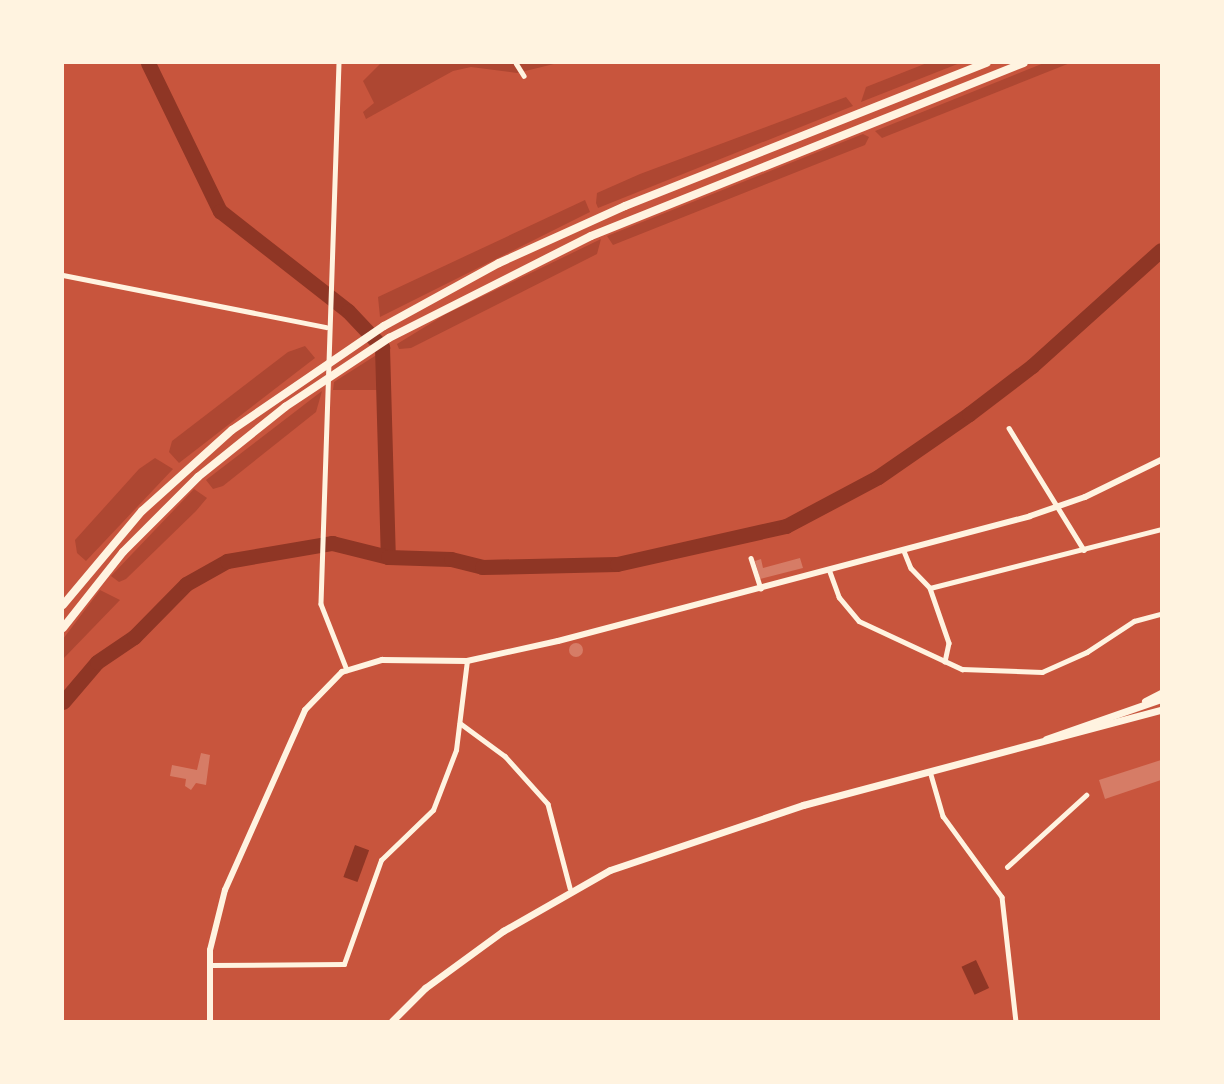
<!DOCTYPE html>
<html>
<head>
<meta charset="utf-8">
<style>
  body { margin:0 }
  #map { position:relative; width:1224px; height:1084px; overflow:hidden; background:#c8553d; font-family:"Space Grotesk",sans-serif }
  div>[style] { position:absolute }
  .green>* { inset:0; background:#ae4732 }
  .water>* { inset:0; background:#8f3625; transform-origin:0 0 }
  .river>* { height:15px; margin:-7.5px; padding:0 7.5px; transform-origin:7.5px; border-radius:7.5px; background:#8f3625 }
  .building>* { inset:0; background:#d67c66 }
  .round { border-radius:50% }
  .minor>* { height:4.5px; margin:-2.25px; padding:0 2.25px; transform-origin:2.25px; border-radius:2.25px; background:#fff3e0 }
  .secondary>* { height:6px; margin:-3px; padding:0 3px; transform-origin:3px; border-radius:3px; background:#fff3e0 }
  .trunk>* { height:7px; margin:-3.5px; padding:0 3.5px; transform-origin:3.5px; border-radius:3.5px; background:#fff3e0 }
  .motorway>* { height:8px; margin:-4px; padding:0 4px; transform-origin:4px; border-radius:4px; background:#fff3e0 }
  span { translate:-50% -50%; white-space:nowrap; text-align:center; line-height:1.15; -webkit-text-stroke:6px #fff3e0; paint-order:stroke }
  .frame { position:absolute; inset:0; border:64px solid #fff3e0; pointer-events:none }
</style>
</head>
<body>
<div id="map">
  <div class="green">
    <div style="clip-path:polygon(381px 63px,558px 63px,517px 73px,471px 67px,453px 71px,366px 119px,363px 112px,374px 103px,363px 81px)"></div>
    <div style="clip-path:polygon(927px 63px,960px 63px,861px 102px,866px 87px)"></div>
    <div style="clip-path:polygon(1044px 63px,1070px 63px,882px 138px,875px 131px)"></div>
    <div style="clip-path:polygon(846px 97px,853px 106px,598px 208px,596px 203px,597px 193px,640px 174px)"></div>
    <div style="clip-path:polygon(863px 134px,869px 137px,865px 145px,837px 156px,613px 245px,607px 236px)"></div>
    <div style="clip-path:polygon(585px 200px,590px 212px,380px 317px,378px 297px)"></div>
    <div style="clip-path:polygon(601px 239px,597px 254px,411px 348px,399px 349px,397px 344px,446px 314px)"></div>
    <div style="clip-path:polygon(305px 346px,315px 358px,179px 463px,169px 452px,172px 441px,288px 352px)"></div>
    <div style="clip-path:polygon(378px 354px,377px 390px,333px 390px,334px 382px)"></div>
    <div style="clip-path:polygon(322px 391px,316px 412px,223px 486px,213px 489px,206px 480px)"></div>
    <div style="clip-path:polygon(155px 458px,173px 469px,86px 561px,77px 553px,75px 540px,139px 469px)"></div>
    <div style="clip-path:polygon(194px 489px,207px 498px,196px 511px,126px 579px,119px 582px,111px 576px)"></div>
    <div style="clip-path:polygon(100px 590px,120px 600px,63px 659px,63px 639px)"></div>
  </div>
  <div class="water">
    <div style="left:355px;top:845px;width:15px;height:34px;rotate:20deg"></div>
    <div style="left:976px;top:960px;width:31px;height:16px;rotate:65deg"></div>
  </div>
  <div class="river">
    <div style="left:148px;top:63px;width:165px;rotate:64.1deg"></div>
    <div style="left:220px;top:211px;width:162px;rotate:38deg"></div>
    <div style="left:348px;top:311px;width:50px;rotate:46.6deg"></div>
    <div style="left:382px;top:347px;width:210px;rotate:88.4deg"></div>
    <div style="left:63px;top:702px;width:52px;rotate:-49.6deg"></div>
    <div style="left:97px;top:662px;width:45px;rotate:-34deg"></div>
    <div style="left:134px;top:637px;width:74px;rotate:-45.5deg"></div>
    <div style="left:186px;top:584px;width:47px;rotate:-29.3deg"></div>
    <div style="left:227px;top:561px;width:107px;rotate:-9.7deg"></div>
    <div style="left:332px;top:543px;width:58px;rotate:14deg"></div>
    <div style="left:388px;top:557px;width:63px;rotate:1.8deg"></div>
    <div style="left:451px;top:559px;width:32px;rotate:14deg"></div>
    <div style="left:482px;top:567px;width:135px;rotate:-1.3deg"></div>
    <div style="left:617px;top:564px;width:173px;rotate:-12.7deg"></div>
    <div style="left:786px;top:526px;width:104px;rotate:-28deg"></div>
    <div style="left:878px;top:477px;width:111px;rotate:-34.7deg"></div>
    <div style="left:969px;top:414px;width:79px;rotate:-37.3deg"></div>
    <div style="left:1032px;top:366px;width:173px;rotate:-42deg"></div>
  </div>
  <div class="building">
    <div style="clip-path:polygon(800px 558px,803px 568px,760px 579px,755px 561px,761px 559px,763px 568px)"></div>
    <div class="round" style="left:569px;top:643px;width:14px;height:14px"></div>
    <div style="clip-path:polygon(201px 753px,210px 755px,206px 785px,196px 783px,191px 790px,185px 786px,186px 779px,170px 776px,172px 765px,197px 770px)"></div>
    <div style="clip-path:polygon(1161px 760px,1161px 780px,1105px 799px,1099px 780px)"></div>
  </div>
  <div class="minor">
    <div style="left:339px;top:63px;width:541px;rotate:91.91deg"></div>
    <div style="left:321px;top:604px;width:71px;rotate:68.5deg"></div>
    <div style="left:516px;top:63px;width:15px;rotate:58deg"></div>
    <div style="left:63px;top:275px;width:268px;rotate:11.2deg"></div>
    <div style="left:1009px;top:428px;width:143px;rotate:58.4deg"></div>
    <div style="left:904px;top:551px;width:18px;rotate:68deg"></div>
    <div style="left:911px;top:568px;width:28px;rotate:46deg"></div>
    <div style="left:930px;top:588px;width:58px;rotate:70.9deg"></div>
    <div style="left:949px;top:643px;width:19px;rotate:102deg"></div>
    <div style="left:751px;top:558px;width:32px;rotate:72deg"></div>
    <div style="left:829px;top:569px;width:30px;rotate:70deg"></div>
    <div style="left:839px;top:597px;width:31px;rotate:50deg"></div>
    <div style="left:859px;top:621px;width:114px;rotate:25deg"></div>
    <div style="left:962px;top:669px;width:80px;rotate:2.1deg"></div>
    <div style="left:1042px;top:672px;width:49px;rotate:-24deg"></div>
    <div style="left:1087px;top:652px;width:56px;rotate:-33.4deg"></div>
    <div style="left:1134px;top:621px;width:28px;rotate:-15deg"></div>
    <div style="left:930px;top:588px;width:238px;rotate:-14.3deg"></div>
    <div style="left:460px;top:723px;width:56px;rotate:36.3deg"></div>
    <div style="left:505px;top:756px;width:64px;rotate:48.1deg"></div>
    <div style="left:548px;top:804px;width:87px;rotate:75.3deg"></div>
    <div style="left:930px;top:771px;width:47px;rotate:73.9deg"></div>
    <div style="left:943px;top:816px;width:100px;rotate:53.9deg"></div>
    <div style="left:1002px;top:897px;width:125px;rotate:83.6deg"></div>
    <div style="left:1007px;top:867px;width:107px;rotate:-42.3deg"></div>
    <div style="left:210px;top:965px;width:134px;rotate:-0.4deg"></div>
    <div style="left:344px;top:964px;width:110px;rotate:-70.4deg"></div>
    <div style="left:381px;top:860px;width:72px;rotate:-43.9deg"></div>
    <div style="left:433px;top:810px;width:64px;rotate:-69deg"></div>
    <div style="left:456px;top:750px;width:90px;rotate:-83deg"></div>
  </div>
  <div class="secondary">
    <div style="left:210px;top:1021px;width:71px;rotate:-90deg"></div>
    <div style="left:210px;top:950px;width:62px;rotate:-76deg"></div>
    <div style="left:225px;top:890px;width:197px;rotate:-66deg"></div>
    <div style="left:305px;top:710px;width:53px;rotate:-45.8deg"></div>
    <div style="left:342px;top:672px;width:42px;rotate:-16.7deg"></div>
    <div style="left:382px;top:660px;width:85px;rotate:0.7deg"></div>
    <div style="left:467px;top:661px;width:93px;rotate:-12.4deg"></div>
    <div style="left:558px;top:641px;width:488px;rotate:-14.8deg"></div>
    <div style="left:1030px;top:516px;width:58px;rotate:-19.1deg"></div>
    <div style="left:1085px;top:497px;width:85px;rotate:-26deg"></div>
  </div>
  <div class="trunk">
    <div style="left:1145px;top:701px;width:18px;rotate:-27deg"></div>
    <div style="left:1046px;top:739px;width:122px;rotate:-19.2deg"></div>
    <div style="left:392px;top:1021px;width:47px;rotate:-45deg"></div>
    <div style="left:425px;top:988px;width:97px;rotate:-36.2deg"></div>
    <div style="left:503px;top:931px;width:123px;rotate:-29.7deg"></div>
    <div style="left:610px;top:870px;width:204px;rotate:-18.6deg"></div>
    <div style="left:803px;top:805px;width:370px;rotate:-14.9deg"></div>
  </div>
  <div class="motorway">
    <div style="left:63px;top:605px;width:123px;rotate:-50deg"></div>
    <div style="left:142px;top:511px;width:121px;rotate:-42deg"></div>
    <div style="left:232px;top:430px;width:184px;rotate:-34.4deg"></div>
    <div style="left:384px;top:326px;width:131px;rotate:-28.7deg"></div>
    <div style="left:499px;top:263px;width:138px;rotate:-24.3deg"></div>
    <div style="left:625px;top:206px;width:389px;rotate:-21.6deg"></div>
    <div style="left:63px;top:628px;width:97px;rotate:-51.7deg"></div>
    <div style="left:123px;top:552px;width:106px;rotate:-45deg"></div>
    <div style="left:198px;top:477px;width:112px;rotate:-38.8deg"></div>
    <div style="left:285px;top:407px;width:125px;rotate:-33.6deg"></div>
    <div style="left:389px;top:338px;width:226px;rotate:-26.8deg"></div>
    <div style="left:591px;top:236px;width:466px;rotate:-21.8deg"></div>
  </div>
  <div class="frame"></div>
</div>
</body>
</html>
